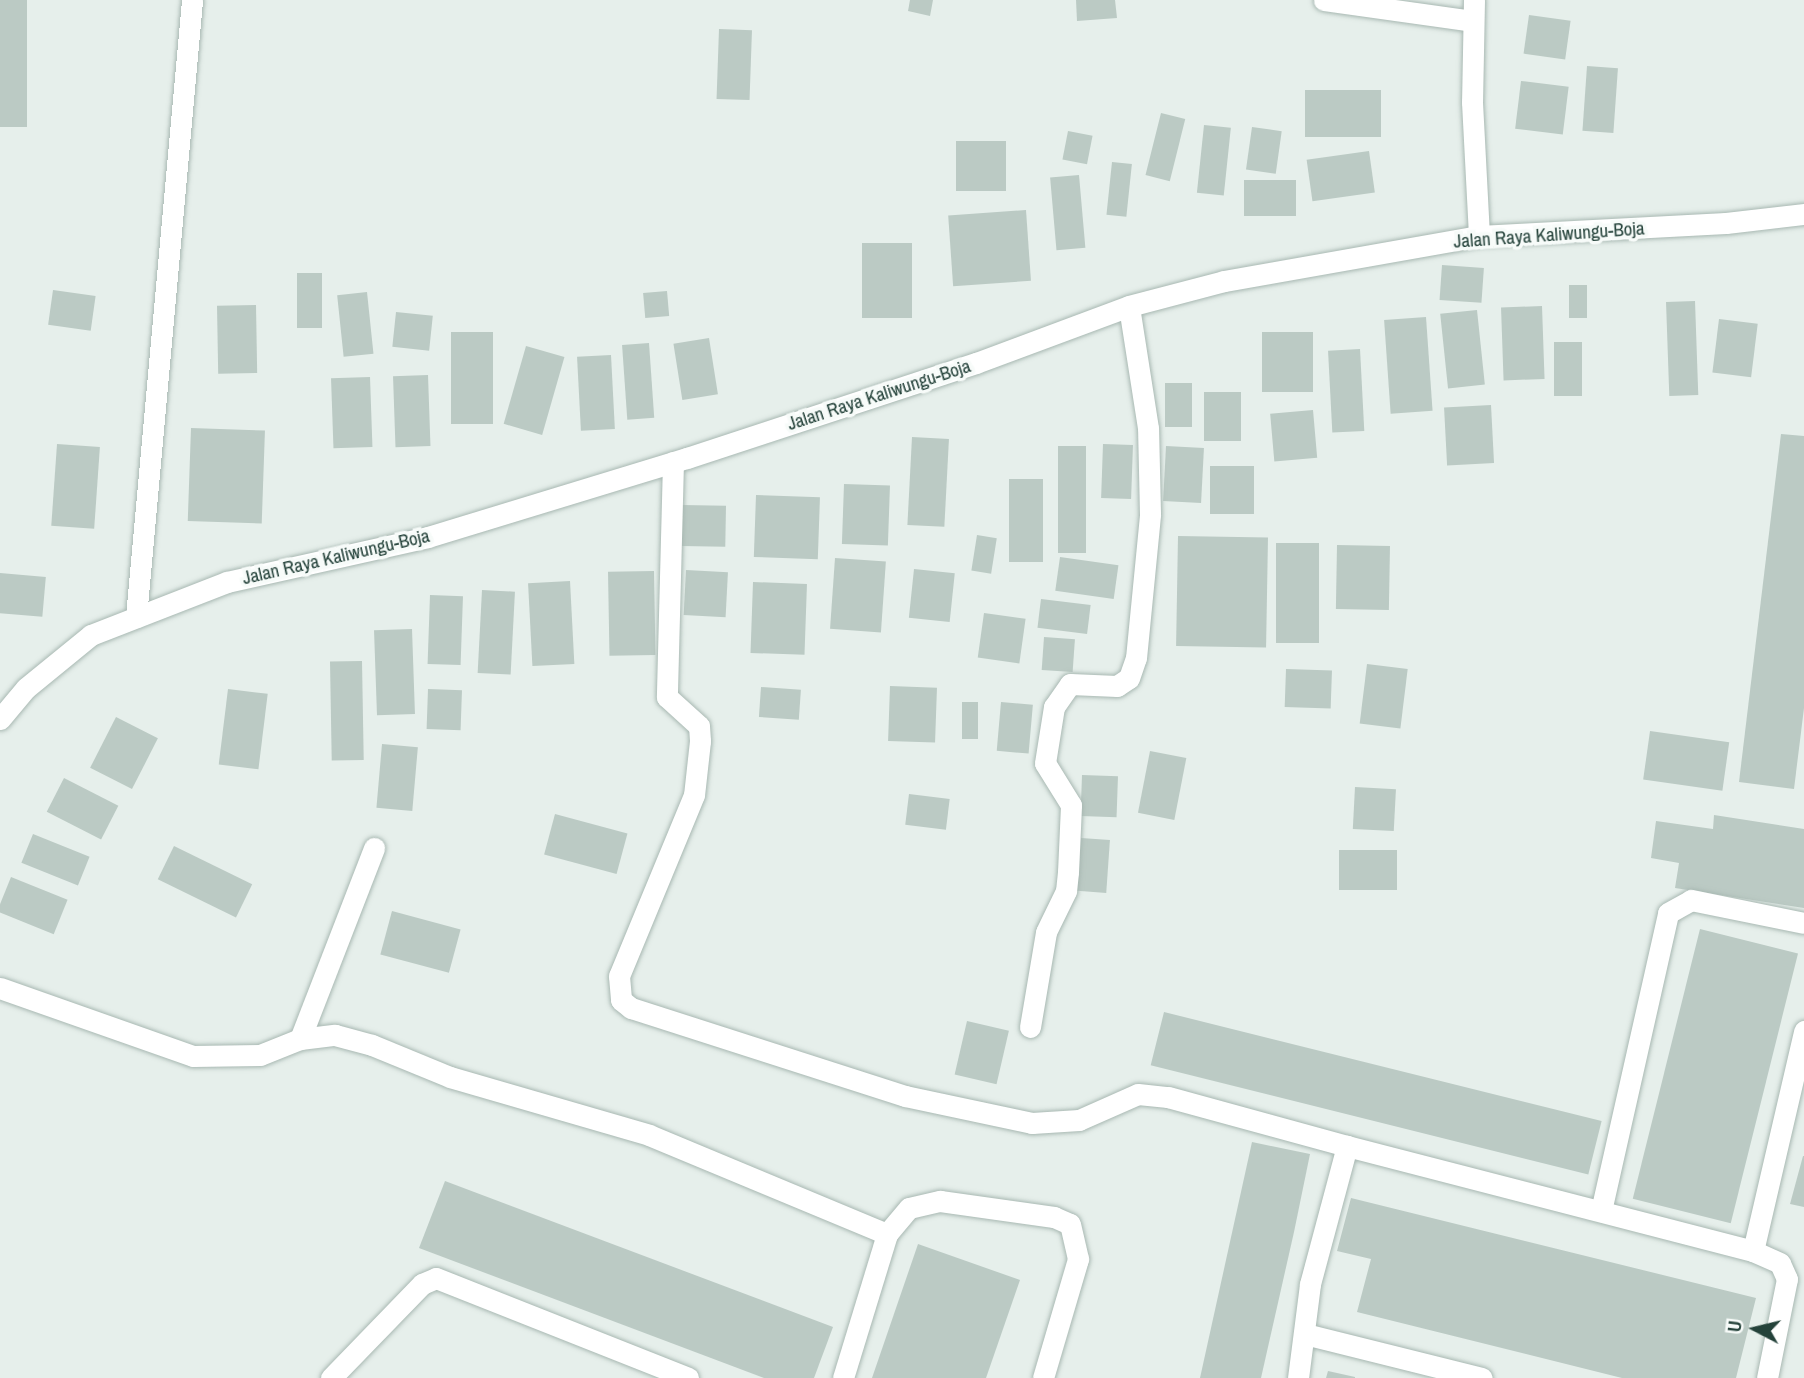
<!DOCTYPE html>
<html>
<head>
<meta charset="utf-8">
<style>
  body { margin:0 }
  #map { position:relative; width:1804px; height:1378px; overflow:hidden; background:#e6efeb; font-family:"Archivo Narrow",sans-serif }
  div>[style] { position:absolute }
  .building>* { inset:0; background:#bbcac4; transform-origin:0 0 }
  .roads { filter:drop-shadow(0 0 2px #a8b8b2) drop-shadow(0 0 2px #a8b8b2) }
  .street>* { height:21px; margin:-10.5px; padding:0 10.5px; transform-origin:10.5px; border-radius:10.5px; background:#fff }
  .secondary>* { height:21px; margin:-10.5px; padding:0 10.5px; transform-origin:10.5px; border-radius:10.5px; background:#fff }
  span { translate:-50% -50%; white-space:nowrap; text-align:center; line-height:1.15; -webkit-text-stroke:7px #f7fbf9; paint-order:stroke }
  .street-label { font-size:19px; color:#24423a }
  .north { position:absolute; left:1720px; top:1294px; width:70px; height:70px; -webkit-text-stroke:5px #f7fbf9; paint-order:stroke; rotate:277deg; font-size:19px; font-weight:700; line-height:28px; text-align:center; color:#24423a }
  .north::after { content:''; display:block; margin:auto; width:24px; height:32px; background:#24423a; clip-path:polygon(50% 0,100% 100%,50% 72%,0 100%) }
</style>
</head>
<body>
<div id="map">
  <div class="building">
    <div style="left:0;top:0;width:27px;height:127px"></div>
    <div style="clip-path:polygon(910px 0,933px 0,930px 16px,908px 11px)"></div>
    <div style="clip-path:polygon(1076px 0,1115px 0,1117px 18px,1077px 21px)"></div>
    <div style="left:1529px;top:15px;width:42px;height:39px;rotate:8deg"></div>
    <div style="left:719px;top:29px;width:33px;height:70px;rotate:2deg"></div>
    <div style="left:1587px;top:66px;width:31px;height:65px;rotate:4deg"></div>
    <div style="left:1521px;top:81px;width:48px;height:48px;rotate:7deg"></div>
    <div style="left:1381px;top:90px;width:47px;height:76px;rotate:90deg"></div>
    <div style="left:1161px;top:113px;width:25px;height:64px;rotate:14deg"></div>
    <div style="left:1204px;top:125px;width:27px;height:68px;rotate:6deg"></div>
    <div style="left:1252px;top:127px;width:30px;height:43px;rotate:8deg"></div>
    <div style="left:1068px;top:131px;width:25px;height:29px;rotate:11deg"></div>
    <div style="left:956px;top:141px;width:50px;height:50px"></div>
    <div style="left:1369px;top:151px;width:42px;height:63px;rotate:82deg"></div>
    <div style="left:1112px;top:162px;width:20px;height:53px;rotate:6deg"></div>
    <div style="left:1079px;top:175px;width:73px;height:29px;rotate:85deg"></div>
    <div style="left:1244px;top:180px;width:52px;height:36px"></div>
    <div style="left:1026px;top:210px;width:71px;height:78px;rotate:86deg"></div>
    <div style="left:862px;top:243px;width:50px;height:75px"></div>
    <div style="left:1442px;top:265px;width:42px;height:35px;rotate:4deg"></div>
    <div style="left:297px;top:273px;width:25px;height:55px"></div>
    <div style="left:1569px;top:285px;width:18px;height:33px"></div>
    <div style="left:53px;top:290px;width:43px;height:35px;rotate:8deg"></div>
    <div style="left:667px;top:291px;width:25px;height:24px;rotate:85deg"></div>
    <div style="left:367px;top:292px;width:62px;height:30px;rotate:84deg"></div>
    <div style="left:1695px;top:301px;width:94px;height:29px;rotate:88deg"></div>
    <div style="left:256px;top:305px;width:68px;height:39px;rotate:89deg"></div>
    <div style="left:1542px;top:306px;width:73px;height:41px;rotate:88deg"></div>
    <div style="left:1477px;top:310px;width:75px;height:37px;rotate:84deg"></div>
    <div style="left:396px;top:312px;width:37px;height:35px;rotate:6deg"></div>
    <div style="left:1426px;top:317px;width:94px;height:42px;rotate:86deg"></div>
    <div style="left:1719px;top:319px;width:39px;height:54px;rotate:7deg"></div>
    <div style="left:451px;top:332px;width:42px;height:92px"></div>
    <div style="left:1313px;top:332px;width:60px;height:51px;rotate:90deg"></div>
    <div style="left:709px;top:338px;width:57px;height:36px;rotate:81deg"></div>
    <div style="left:1554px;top:342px;width:28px;height:54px"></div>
    <div style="left:649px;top:343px;width:75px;height:27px;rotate:86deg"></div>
    <div style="left:526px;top:346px;width:40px;height:81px;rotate:16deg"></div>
    <div style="left:1360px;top:349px;width:82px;height:32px;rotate:87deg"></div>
    <div style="left:611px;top:355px;width:74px;height:34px;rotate:87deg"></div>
    <div style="left:428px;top:375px;width:71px;height:35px;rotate:88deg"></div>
    <div style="left:370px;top:377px;width:70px;height:39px;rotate:88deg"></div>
    <div style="left:1165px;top:383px;width:27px;height:44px"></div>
    <div style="left:1204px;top:392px;width:37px;height:49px"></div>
    <div style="left:1491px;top:405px;width:58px;height:47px;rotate:87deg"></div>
    <div style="left:1313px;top:410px;width:48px;height:43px;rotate:85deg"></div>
    <div style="left:191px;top:428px;width:74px;height:93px;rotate:2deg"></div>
    <div style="clip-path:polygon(1781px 434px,1804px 436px,1804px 708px,1794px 789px,1739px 782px)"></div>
    <div style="left:912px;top:437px;width:37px;height:88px;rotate:3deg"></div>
    <div style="left:57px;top:444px;width:43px;height:82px;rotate:4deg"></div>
    <div style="left:1103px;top:444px;width:30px;height:54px;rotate:2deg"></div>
    <div style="left:1058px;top:446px;width:28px;height:107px"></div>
    <div style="left:1166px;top:446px;width:38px;height:55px;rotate:3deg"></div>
    <div style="left:1254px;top:466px;width:48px;height:44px;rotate:90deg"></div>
    <div style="left:1009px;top:479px;width:34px;height:83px"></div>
    <div style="left:844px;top:484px;width:46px;height:60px;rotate:2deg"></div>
    <div style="left:756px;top:495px;width:64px;height:62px;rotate:2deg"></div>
    <div style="left:682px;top:505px;width:44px;height:41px;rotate:1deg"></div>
    <div style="left:977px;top:535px;width:20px;height:36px;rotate:9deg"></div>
    <div style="left:1178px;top:536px;width:90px;height:110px;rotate:1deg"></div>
    <div style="left:1276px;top:543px;width:43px;height:100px"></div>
    <div style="left:1337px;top:545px;width:53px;height:64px;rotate:1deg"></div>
    <div style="left:1060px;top:557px;width:59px;height:34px;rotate:8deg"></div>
    <div style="left:835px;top:558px;width:51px;height:71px;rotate:4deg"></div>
    <div style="left:914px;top:569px;width:41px;height:49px;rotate:6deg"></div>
    <div style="left:686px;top:570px;width:42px;height:45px;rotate:3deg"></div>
    <div style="left:654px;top:571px;width:84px;height:46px;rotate:89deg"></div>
    <div style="left:0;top:573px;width:46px;height:40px;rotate:5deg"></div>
    <div style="left:570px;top:581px;width:83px;height:42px;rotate:87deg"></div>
    <div style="left:753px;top:582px;width:54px;height:71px;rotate:2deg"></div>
    <div style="left:482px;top:590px;width:33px;height:83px;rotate:3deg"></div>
    <div style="left:430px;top:595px;width:33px;height:69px;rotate:2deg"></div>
    <div style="left:1041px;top:599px;width:50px;height:29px;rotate:7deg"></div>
    <div style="left:984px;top:613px;width:42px;height:45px;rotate:8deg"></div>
    <div style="left:412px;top:629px;width:85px;height:38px;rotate:88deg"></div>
    <div style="left:1044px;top:637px;width:31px;height:33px;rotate:4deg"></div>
    <div style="left:362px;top:661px;width:99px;height:32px;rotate:89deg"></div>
    <div style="left:1367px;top:664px;width:41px;height:60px;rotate:7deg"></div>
    <div style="left:1286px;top:669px;width:46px;height:38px;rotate:2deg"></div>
    <div style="left:890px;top:686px;width:47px;height:55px;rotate:2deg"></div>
    <div style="left:761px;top:687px;width:40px;height:30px;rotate:4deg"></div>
    <div style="left:228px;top:689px;width:40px;height:76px;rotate:7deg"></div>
    <div style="left:428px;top:689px;width:34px;height:40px;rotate:2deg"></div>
    <div style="left:962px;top:702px;width:16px;height:37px"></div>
    <div style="left:1001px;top:702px;width:32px;height:49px;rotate:5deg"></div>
    <div style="left:116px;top:717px;width:47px;height:57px;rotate:27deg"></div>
    <div style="left:1650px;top:731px;width:80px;height:49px;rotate:8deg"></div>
    <div style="left:382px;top:744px;width:36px;height:64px;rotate:5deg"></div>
    <div style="left:1150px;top:751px;width:37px;height:63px;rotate:11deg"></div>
    <div style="left:1082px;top:775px;width:36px;height:41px;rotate:2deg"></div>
    <div style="left:64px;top:778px;width:61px;height:38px;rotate:27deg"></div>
    <div style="left:1355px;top:787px;width:41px;height:42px;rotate:3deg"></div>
    <div style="left:909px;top:794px;width:41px;height:31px;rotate:7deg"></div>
    <div style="left:555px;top:814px;width:75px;height:42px;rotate:15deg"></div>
    <div style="clip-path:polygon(1714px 815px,1804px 829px,1804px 908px,1675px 888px,1679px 863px,1651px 858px,1656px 821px,1713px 829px)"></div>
    <div style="left:33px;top:834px;width:61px;height:31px;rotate:22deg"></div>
    <div style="left:1081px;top:838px;width:29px;height:53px;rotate:4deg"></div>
    <div style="left:174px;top:846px;width:87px;height:37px;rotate:26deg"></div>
    <div style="left:1397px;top:850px;width:40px;height:58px;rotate:90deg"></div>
    <div style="left:11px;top:877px;width:61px;height:37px;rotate:22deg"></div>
    <div style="left:392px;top:911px;width:71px;height:45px;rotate:15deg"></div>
    <div style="left:1700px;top:929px;width:101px;height:278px;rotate:14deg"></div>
    <div style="left:1164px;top:1012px;width:451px;height:55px;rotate:14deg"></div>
    <div style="left:967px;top:1021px;width:43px;height:55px;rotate:13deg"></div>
    <div style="clip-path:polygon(1252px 1142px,1310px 1154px,1294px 1232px,1261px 1378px,1200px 1378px)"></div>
    <div style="clip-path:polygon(1803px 1156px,1804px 1156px,1804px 1207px,1790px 1204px)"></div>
    <div style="clip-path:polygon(445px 1181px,833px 1327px,814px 1378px,764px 1378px,419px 1248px)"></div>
    <div style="clip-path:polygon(1351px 1198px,1756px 1298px,1736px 1378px,1622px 1378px,1357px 1312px,1371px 1259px,1337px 1251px)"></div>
    <div style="clip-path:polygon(918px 1244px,1020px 1280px,986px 1378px,872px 1378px)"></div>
    <div style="clip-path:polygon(1328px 1371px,1355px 1377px,1355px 1378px,1326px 1378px)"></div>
  </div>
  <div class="roads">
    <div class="street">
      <div style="left:1324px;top:0;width:150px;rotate:8deg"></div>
      <div style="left:1474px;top:0;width:102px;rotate:91.1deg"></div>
      <div style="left:1472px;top:102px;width:134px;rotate:87deg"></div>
      <div style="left:673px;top:462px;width:235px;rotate:91.5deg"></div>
      <div style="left:667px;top:697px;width:43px;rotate:42.2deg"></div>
      <div style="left:699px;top:726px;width:15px;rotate:86deg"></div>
      <div style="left:700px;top:741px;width:54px;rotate:96.3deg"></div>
      <div style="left:694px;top:795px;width:196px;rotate:112.5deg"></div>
      <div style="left:619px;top:976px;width:24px;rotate:85deg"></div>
      <div style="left:621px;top:1000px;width:13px;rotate:39deg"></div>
      <div style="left:631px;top:1008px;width:288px;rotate:17.8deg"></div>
      <div style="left:905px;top:1096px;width:130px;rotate:12deg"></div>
      <div style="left:1032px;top:1123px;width:47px;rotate:-3.7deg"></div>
      <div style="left:1079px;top:1120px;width:64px;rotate:-23.8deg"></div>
      <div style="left:1138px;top:1094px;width:30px;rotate:6deg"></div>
      <div style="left:1168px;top:1097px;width:186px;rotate:15.3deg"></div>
      <div style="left:136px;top:617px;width:620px;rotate:-84.81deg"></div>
      <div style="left:0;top:988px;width:205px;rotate:19.4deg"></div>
      <div style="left:193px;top:1056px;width:67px;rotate:-0.9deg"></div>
      <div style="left:260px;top:1055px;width:43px;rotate:-21.8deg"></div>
      <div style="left:300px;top:1039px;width:35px;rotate:-7deg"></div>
      <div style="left:335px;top:1035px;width:38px;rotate:15deg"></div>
      <div style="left:372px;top:1045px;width:84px;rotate:22.3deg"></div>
      <div style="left:450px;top:1077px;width:207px;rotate:16.2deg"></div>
      <div style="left:649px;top:1135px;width:258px;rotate:22.6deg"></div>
      <div style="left:887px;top:1234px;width:34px;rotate:-50deg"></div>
      <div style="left:909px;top:1208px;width:32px;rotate:-13deg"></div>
      <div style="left:940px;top:1201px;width:115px;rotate:8deg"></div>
      <div style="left:1054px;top:1217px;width:17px;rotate:24deg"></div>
      <div style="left:1070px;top:1224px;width:36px;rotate:77deg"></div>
      <div style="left:1078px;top:1259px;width:124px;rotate:106.4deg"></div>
      <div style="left:1030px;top:1027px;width:96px;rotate:-80.4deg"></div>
      <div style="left:1046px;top:932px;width:46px;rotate:-64deg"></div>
      <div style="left:1066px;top:891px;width:19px;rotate:-84deg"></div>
      <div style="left:1068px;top:872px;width:67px;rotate:-87.4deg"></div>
      <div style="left:1071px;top:805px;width:49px;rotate:-121.8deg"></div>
      <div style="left:1045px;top:763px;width:57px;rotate:-80.9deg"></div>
      <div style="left:1054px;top:707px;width:28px;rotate:-55deg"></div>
      <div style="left:1070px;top:684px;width:47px;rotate:2.4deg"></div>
      <div style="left:1117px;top:686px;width:14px;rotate:-34deg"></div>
      <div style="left:1129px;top:678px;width:21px;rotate:-71deg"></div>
      <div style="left:1136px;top:658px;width:145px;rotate:-84.4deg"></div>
      <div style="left:1150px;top:514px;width:86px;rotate:-91.3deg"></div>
      <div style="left:1148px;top:428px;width:123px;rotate:-98.9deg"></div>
      <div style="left:300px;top:1039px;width:205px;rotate:-68.8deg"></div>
      <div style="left:1601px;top:1211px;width:305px;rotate:-77.3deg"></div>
      <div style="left:1668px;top:913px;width:26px;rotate:-29deg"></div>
      <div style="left:1691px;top:900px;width:115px;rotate:11.5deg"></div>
      <div style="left:1305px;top:1334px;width:182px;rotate:14deg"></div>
      <div style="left:331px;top:1378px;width:131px;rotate:-45.9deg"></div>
      <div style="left:422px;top:1284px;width:15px;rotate:-23deg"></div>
      <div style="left:436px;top:1278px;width:271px;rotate:21.6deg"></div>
      <div style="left:843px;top:1378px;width:151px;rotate:-73deg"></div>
      <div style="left:1298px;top:1378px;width:95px;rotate:-82.7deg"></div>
      <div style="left:1310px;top:1284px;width:143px;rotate:-75deg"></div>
      <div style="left:1347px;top:1146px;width:419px;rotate:14.5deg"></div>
      <div style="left:1767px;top:1378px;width:101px;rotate:-78.6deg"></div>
      <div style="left:1787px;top:1279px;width:17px;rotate:-114deg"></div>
      <div style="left:1780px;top:1263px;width:30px;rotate:-156deg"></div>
      <div style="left:1753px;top:1251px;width:226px;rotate:-76.9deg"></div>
    </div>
    <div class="secondary">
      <div style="left:0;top:719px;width:40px;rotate:-50deg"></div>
      <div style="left:26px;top:688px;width:84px;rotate:-39.2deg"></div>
      <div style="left:91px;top:635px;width:146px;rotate:-21.3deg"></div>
      <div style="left:227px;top:582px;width:206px;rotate:-12.6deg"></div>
      <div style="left:428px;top:537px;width:271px;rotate:-17deg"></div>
      <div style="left:687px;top:458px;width:304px;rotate:-18.2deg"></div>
      <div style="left:976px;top:363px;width:163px;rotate:-20.4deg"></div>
      <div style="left:1129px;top:306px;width:98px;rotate:-14.7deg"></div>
      <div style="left:1224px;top:281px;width:259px;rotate:-10deg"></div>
      <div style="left:1479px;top:236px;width:247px;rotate:-3deg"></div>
      <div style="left:1726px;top:223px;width:79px;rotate:-6.6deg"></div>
    </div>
  </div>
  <div class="street-label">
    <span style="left:1549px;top:235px;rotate:-4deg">Jalan Raya Kaliwungu-Boja</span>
    <span style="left:879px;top:395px;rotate:-18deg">Jalan Raya Kaliwungu-Boja</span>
    <span style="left:336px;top:557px;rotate:-13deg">Jalan Raya Kaliwungu-Boja</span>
  </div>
  <div class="north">U</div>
</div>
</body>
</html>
